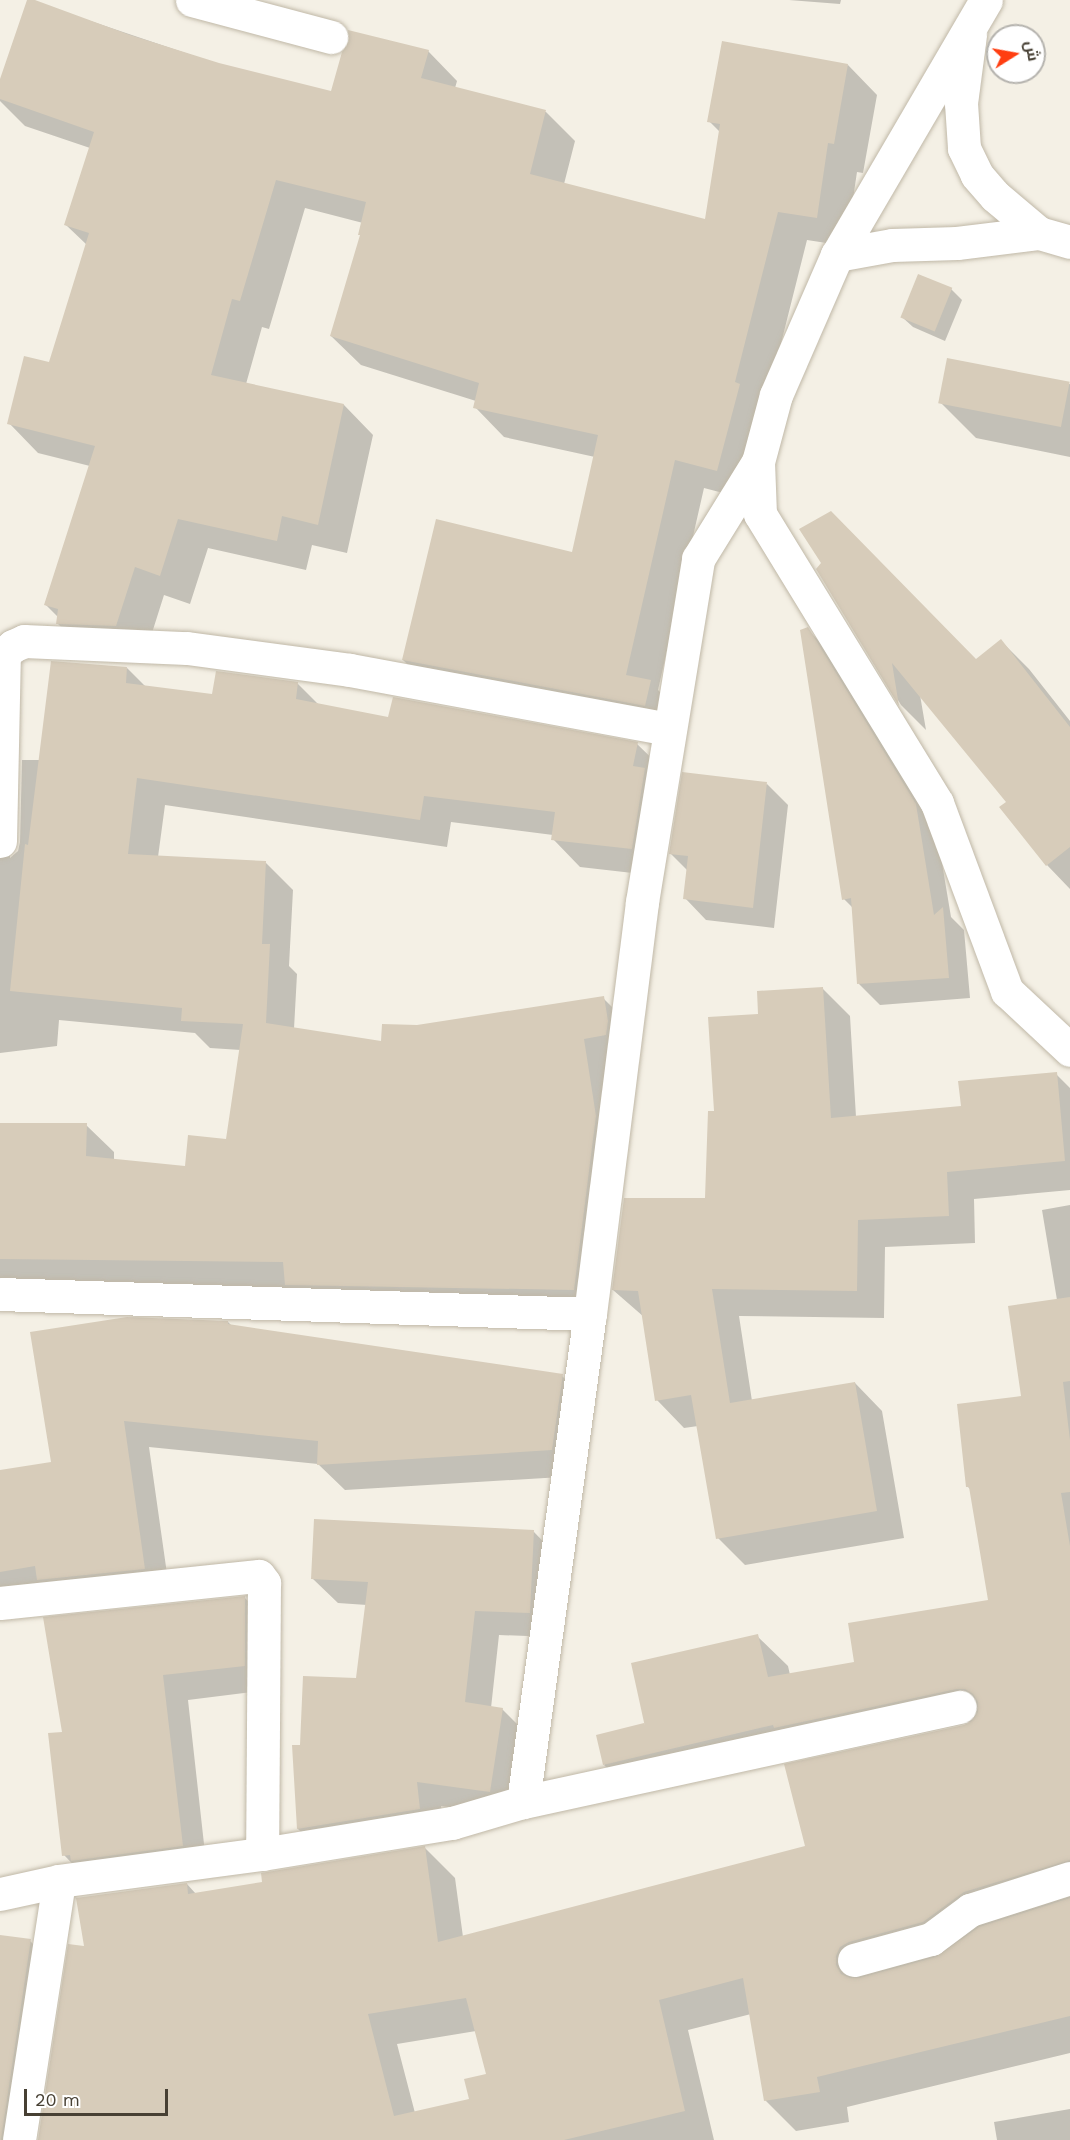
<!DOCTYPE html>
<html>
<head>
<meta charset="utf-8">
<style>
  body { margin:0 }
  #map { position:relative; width:1070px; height:2140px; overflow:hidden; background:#f4f0e5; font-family:"Work Sans",Cairo,sans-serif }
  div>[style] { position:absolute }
  .shadow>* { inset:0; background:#0003 }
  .building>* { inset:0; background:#d7ccba; transform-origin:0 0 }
  .roads { filter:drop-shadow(0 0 2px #c0b8a7) drop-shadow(0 0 2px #c0b8a7) }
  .minor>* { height:33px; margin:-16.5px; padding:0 16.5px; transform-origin:16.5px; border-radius:16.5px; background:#fff }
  span { translate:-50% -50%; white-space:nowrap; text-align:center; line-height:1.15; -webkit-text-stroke:4.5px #fff; paint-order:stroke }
  .north { position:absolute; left:986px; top:24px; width:60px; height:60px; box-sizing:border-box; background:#fff; border:2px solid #b5b3ae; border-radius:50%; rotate:79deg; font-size:16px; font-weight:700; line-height:24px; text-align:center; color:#474034 }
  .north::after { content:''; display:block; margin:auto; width:21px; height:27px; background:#ff3e11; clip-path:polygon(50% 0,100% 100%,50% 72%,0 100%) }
  .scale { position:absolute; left:24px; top:2089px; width:144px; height:27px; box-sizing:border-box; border:3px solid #474034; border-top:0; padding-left:8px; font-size:18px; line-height:21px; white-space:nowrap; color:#474034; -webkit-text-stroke:4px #fff; paint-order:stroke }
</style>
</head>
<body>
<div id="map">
  <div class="shadow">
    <div style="clip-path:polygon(28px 0,218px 64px,333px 93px,428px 51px,457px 81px,455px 88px,546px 112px,575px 141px,564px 184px,706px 221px,721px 133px,709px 121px,848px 65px,877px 95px,863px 173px,857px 172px,846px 246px,807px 240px,764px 411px,746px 499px,704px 488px,658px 690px,679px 711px,675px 734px,433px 689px,403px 660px,573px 554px,595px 457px,504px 437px,475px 407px,476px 401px,361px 365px,331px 336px,362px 236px,363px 223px,305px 208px,269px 329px,262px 327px,246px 384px,344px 405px,373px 435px,347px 553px,312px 545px,306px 570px,208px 548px,190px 604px,164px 595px,145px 655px,87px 652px,57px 623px,58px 617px,45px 604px,90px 466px,38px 453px,9px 423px,50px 364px,87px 245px,66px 225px,90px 148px,25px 126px,0 101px,0 84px)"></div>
    <div style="clip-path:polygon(789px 0,841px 0,840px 4px)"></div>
    <div style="clip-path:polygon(951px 289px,962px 300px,945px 341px,913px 327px,902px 317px)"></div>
    <div style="clip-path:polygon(1070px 384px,1070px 457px,976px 438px,940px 402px)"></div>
    <div style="clip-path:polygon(818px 569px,976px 661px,1001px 641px,1029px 669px,1070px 721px,1070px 889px,1047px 865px,1002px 808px,1008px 802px,920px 695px,926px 730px,901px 705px)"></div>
    <div style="clip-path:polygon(807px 629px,829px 651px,936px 827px,951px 917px,964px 930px,970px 998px,880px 1005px,859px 984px,853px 908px,844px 899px)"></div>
    <div style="clip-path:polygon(127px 668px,146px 687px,214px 696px,297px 683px,319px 705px,389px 718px,637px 744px,665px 771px,659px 876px,580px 867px,553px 839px,553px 835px,451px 822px,447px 847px,165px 805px,158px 857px,266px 863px,293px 890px,289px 966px,297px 974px,294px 1029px,383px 1042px,417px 1026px,603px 998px,631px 1026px,601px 1317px,0 1286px,0 1124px,86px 1125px,114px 1152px,114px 1160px,187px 1167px,227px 1140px,241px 1050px,210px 1048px,195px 1033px,59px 1020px,57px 1046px,0 1053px,0 778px,10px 788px,10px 858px,18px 851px,20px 842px,22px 760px,40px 760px)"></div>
    <div style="clip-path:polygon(767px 784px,788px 805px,774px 928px,706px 920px,685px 898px,688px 871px,670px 853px)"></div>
    <div style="clip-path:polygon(823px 989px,850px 1016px,856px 1117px,962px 1107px,1056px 1074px,1070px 1088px,1070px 1190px,974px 1199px,975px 1243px,885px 1247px,884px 1318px,739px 1316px,752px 1401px,855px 1383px,882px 1411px,904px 1538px,745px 1565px,718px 1538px,698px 1426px,684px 1428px,657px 1400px,644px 1317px,613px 1290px,707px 1200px,716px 1112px,759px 1015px)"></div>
    <div style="clip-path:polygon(evenodd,1070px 1205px,1070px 2053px,847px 2107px,849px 2122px,796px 2131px,765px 2100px,751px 2014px,688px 2030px,714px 2140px,39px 2140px,86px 1947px,187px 1884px,196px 1894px,264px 1884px,425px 1848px,455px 1878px,463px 1937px,807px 1847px,972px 1722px,806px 1758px,803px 1755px,635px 1795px,604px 1765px,644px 1725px,647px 1728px,757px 1636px,788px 1666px,790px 1675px,856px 1663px,990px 1601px,971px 1490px,968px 1487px,1023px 1397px,1057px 1300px,1042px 1210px,1070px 1205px,476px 2031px,488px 2075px,471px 2100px,415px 2113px,397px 2044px,476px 2031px)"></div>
    <div style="clip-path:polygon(228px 1322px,232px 1326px,562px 1376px,588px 1402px,578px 1476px,345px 1490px,318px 1464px,149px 1447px,170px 1595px,0 1602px,0 1472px,53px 1463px)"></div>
    <div style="clip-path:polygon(534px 1532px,558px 1557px,554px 1637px,499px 1635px,491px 1708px,502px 1709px,527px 1734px,514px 1816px,441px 1806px,444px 1834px,323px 1853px,298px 1829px,302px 1746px,358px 1680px,367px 1605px,338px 1603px,313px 1579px)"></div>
    <div style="clip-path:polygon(245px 1598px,270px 1623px,269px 1690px,188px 1700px,207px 1871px,89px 1881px,64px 1855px,64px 1733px)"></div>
    <div style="clip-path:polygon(0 1937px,30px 1941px,61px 1971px,35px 2140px,0 2140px)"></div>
    <div style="clip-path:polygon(1070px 2109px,1070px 2140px,997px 2140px,994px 2122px)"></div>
  </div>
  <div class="building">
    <div style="clip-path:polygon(27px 0,35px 0,130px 35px,219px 63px,331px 91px,342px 52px,349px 41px,348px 30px,429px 50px,421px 78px,546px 110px,530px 174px,705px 219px,720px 124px,707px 122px,722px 41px,848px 64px,834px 144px,828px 143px,817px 218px,778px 212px,735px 382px,740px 384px,717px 471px,675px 460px,626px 675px,651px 680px,645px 706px,402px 660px,436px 519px,572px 552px,598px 435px,473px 408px,479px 383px,330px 336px,360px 235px,358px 235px,366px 202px,276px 180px,240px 301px,232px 299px,211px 375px,344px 404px,318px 525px,282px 516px,277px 541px,178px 519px,160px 576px,135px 567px,116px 626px,56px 624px,58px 609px,44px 605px,95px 446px,7px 424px,24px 356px,49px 362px,89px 233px,64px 225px,94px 132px,0 99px,0 79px)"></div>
    <div style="left:918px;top:274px;width:37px;height:47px;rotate:22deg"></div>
    <div style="left:947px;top:358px;width:125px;height:46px;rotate:11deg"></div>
    <div style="clip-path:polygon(831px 511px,976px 659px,1001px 639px,1070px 727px,1070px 847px,1046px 866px,999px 807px,1006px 802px,892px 663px,899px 706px,816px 569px,821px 563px,799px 529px)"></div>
    <div style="clip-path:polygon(808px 627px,916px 804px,934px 915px,943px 907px,949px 978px,857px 984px,851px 898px,842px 900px,800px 630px)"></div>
    <div style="clip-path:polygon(51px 661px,127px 667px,126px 683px,212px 694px,216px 671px,298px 682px,296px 699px,388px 717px,393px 697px,638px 742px,633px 766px,645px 768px,632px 849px,551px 840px,555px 812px,424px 796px,420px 820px,137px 778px,128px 854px,266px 861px,262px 944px,270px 944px,266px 1023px,381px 1041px,382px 1024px,417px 1025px,604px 996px,608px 1021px,606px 1035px,584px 1039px,596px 1116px,574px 1290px,285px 1285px,283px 1262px,0 1259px,0 1123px,87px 1123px,86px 1156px,185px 1166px,188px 1135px,226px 1139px,243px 1024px,181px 1021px,182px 1008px,10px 991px,25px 844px,28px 845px)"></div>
    <div style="clip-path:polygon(682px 772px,767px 782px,753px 908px,683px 899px,688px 856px,669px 854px)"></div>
    <div style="clip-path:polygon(823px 987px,831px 1118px,961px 1106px,958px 1081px,1057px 1072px,1065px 1161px,947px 1172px,949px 1216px,858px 1220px,857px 1291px,712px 1289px,730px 1403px,855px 1382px,877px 1511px,716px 1539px,691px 1395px,655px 1401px,638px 1291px,612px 1290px,624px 1198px,705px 1198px,708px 1111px,714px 1111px,708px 1017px,758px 1014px,757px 991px)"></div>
    <div style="clip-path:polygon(evenodd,1070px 1297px,1070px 1381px,1063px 1382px,1070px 1440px,1070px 1492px,1061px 1493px,1070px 1546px,1070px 1860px,964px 1892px,923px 1922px,849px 1942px,840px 1947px,836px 1956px,836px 1965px,841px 1974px,850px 1978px,859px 1978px,936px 1957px,979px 1927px,1070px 1898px,1070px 2016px,817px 2077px,820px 2092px,764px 2101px,743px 1978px,659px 2000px,685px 2111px,564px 2140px,38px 2140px,68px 1944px,84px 1946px,76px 1898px,187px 1883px,188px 1894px,262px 1882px,261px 1873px,425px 1846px,438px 1942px,805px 1846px,784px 1764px,964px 1725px,972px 1721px,978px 1712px,978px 1702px,973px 1694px,965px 1689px,957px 1689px,774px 1728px,773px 1725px,603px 1765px,596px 1735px,644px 1723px,645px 1727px,631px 1663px,758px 1634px,768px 1677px,854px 1662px,848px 1623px,988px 1600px,969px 1487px,966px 1487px,957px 1404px,1021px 1396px,1008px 1306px,1070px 1297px,466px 1998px,486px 2074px,464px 2079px,469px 2099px,394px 2116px,368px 2014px,466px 1998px)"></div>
    <div style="clip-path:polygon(127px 1317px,228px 1321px,228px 1324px,563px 1374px,552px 1450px,317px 1465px,318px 1441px,124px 1421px,145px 1569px,37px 1580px,35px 1566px,0 1572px,0 1470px,51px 1462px,30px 1332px)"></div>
    <div style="clip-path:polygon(314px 1519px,534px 1530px,530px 1613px,475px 1611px,465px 1702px,503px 1708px,490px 1792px,417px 1782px,420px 1809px,297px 1829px,292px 1745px,300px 1745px,303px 1676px,356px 1678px,368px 1582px,311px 1579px)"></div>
    <div style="clip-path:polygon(245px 1596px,245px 1666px,163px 1675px,183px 1846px,71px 1861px,70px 1855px,62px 1856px,48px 1733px,62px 1732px,43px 1617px)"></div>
    <div style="clip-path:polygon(0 1935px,31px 1939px,1px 2140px,0 2140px)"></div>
  </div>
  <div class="roads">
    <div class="minor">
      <div style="left:192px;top:0;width:144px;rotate:14.9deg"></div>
      <div style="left:1039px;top:233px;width:32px;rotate:16deg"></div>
      <div style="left:837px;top:255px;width:56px;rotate:-10.3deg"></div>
      <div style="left:892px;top:245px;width:65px;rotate:-1.8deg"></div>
      <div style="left:957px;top:243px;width:83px;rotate:-7deg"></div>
      <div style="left:1039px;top:233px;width:57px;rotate:-139.9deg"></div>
      <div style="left:995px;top:196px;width:28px;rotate:-131deg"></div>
      <div style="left:977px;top:175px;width:30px;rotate:-116deg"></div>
      <div style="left:964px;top:148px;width:45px;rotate:-93.8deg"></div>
      <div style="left:961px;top:103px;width:69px;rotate:-82.5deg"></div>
      <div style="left:758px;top:462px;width:52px;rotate:87.8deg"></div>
      <div style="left:760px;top:514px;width:339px;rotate:58.5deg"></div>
      <div style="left:937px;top:803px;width:201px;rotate:69.6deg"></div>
      <div style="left:1007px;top:991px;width:86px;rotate:43.1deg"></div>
      <div style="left:0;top:841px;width:187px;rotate:-88.8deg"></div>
      <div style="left:4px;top:654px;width:12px;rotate:-42deg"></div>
      <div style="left:13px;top:646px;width:12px;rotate:-24deg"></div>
      <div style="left:24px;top:641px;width:163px;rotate:2.5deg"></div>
      <div style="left:187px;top:648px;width:164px;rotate:7.7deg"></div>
      <div style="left:350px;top:670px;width:324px;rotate:10.5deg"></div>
      <div style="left:0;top:1294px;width:590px;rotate:1.94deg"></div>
      <div style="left:0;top:1603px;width:260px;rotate:-6deg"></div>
      <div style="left:259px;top:1576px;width:9px;rotate:54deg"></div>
      <div style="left:264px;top:1583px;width:271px;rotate:90.4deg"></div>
      <div style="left:523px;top:1802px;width:493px;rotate:-82.2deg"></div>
      <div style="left:590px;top:1314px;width:415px;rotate:-82.8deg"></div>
      <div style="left:642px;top:902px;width:348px;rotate:-80.7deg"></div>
      <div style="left:698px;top:559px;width:114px;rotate:-58.3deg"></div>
      <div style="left:758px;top:462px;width:69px;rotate:-75deg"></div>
      <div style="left:776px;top:395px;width:153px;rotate:-66.5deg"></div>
      <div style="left:837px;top:255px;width:295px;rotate:-59.7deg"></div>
      <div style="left:0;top:1894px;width:60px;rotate:-12.4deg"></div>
      <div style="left:854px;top:1960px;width:80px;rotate:-15.3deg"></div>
      <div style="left:931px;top:1939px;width:49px;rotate:-36.6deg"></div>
      <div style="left:970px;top:1910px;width:105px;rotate:-17.7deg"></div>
      <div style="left:19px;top:2140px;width:262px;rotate:-81.2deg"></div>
      <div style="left:59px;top:1881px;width:205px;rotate:-7.6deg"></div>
      <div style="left:262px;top:1854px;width:193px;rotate:-9.3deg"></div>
      <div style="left:452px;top:1823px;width:74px;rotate:-16.5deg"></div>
      <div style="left:523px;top:1802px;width:447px;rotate:-12.3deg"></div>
    </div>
  </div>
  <div class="north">ش</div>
  <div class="scale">20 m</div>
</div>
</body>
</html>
